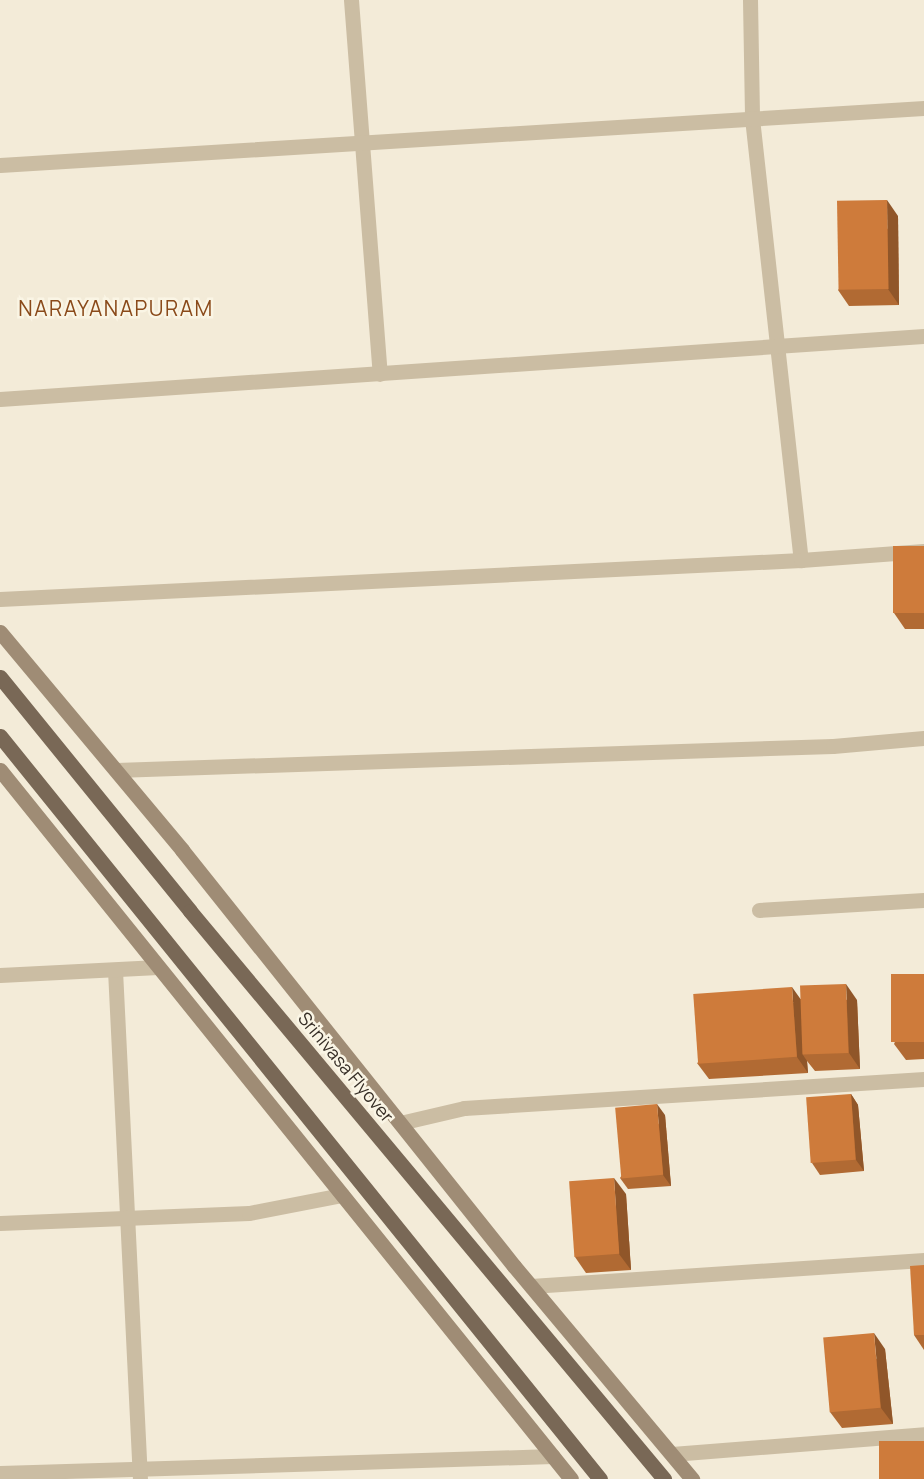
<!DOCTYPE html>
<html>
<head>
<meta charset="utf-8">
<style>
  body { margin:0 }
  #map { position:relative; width:924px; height:1479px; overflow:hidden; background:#f3ebd8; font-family:Manrope,sans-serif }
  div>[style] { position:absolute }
  .street>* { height:15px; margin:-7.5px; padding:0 7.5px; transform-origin:7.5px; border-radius:7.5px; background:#cbbda3 }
  .secondary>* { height:15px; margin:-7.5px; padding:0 7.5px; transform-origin:7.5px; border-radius:7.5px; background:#9f8c75 }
  .primary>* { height:15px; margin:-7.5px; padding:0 7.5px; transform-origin:7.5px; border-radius:7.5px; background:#796856 }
  .wall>* { inset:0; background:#b16a33 }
  .shaded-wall>* { inset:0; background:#905629 }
  .building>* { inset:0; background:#ce7b3b; transform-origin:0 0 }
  span { translate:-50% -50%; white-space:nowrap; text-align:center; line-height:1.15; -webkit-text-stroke:5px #faf5e5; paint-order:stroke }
  .street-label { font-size:18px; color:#362e26 }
  .quarter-label { font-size:21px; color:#8a4a1a; letter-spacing:1.5px }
</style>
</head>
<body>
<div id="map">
  <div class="street">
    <div style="left:351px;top:0;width:375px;rotate:85.6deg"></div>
    <div style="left:750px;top:0;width:118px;rotate:89deg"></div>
    <div style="left:752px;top:118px;width:445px;rotate:83.7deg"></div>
    <div style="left:0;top:165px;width:926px;rotate:-3.53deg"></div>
    <div style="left:0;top:399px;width:926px;rotate:-3.9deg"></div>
    <div style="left:0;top:599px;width:802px;rotate:-2.79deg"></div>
    <div style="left:801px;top:560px;width:123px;rotate:-4.2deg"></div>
    <div style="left:116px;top:770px;width:717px;rotate:-1.92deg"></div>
    <div style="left:833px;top:746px;width:91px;rotate:-5deg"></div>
    <div style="left:759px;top:910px;width:165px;rotate:-3.5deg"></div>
    <div style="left:115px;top:970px;width:510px;rotate:87.19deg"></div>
    <div style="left:0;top:975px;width:158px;rotate:-2.9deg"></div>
    <div style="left:400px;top:1123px;width:66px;rotate:-13.2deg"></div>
    <div style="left:464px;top:1108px;width:461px;rotate:-3.6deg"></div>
    <div style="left:0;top:1223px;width:249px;rotate:-2.3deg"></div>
    <div style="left:249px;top:1213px;width:95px;rotate:-11deg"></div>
    <div style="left:531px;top:1286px;width:394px;rotate:-3.8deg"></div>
    <div style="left:672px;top:1454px;width:253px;rotate:-4.5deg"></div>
    <div style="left:0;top:1473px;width:553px;rotate:-1.76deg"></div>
  </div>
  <div class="secondary">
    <div style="left:0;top:632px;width:284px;rotate:50.1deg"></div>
    <div style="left:182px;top:850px;width:532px;rotate:51.41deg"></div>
    <div style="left:514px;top:1266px;width:278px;rotate:50.1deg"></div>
    <div style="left:0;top:770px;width:910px;rotate:51.15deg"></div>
  </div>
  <div class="primary">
    <div style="left:0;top:677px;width:301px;rotate:50.9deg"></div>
    <div style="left:190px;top:911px;width:740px;rotate:50.15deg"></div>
    <div style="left:0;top:736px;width:955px;rotate:51.08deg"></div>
  </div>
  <div class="wall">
    <div style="clip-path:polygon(898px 216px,899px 305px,849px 306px,838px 290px)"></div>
    <div style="clip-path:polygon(924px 546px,924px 629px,905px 629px,894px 613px)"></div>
    <div style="clip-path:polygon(924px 974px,924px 1059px,906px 1060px,894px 1044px)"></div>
    <div style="clip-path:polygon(800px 999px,857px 1000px,860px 1069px,815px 1071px,807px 1061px,808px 1073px,709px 1079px,697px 1063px)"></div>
    <div style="clip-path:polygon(851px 1094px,858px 1105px,864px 1171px,820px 1175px,812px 1163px)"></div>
    <div style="clip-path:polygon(665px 1115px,671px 1186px,628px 1189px,620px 1178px)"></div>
    <div style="clip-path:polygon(626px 1194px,631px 1270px,586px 1273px,575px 1257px)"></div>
    <div style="clip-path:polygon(924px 1265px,924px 1350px,914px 1335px)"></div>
    <div style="clip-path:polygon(885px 1349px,893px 1424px,842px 1428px,830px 1412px)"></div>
  </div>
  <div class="shaded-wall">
    <div style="clip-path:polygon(887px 200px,898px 216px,899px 305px,888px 289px)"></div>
    <div style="clip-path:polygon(846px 984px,857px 1000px,860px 1069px,849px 1053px)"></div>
    <div style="clip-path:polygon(792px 987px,804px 1004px,803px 1055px,807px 1061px,808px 1073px,797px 1057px)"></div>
    <div style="clip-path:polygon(851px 1094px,858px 1105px,864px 1171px,856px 1160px)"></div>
    <div style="clip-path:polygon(657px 1104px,665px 1115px,671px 1186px,663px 1175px)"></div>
    <div style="clip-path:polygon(614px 1178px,626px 1194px,631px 1270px,619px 1254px)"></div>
    <div style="clip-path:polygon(874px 1333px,885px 1349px,893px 1424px,881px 1408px)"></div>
  </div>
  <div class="building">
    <div style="left:887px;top:200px;width:89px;height:50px;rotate:89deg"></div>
    <div style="left:924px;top:546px;width:67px;height:31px;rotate:90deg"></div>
    <div style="left:924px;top:974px;width:68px;height:33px;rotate:90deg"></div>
    <div style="left:846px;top:984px;width:69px;height:46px;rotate:88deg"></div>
    <div style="left:792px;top:987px;width:70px;height:99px;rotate:86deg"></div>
    <div style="left:851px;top:1094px;width:66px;height:45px;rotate:86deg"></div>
    <div style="left:657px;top:1104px;width:71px;height:42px;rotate:85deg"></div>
    <div style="left:614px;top:1178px;width:76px;height:45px;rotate:86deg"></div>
    <div style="clip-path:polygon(924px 1265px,924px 1335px,914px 1335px,910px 1266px)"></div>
    <div style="left:874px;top:1333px;width:75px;height:51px;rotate:85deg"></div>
    <div style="left:924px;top:1441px;width:38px;height:45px;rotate:90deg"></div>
  </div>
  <div class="street-label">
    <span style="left:346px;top:1067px;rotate:50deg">Srinivasa Flyover</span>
  </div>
  <div class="quarter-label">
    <span style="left:116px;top:308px">NARAYANAPURAM</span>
  </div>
</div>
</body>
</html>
